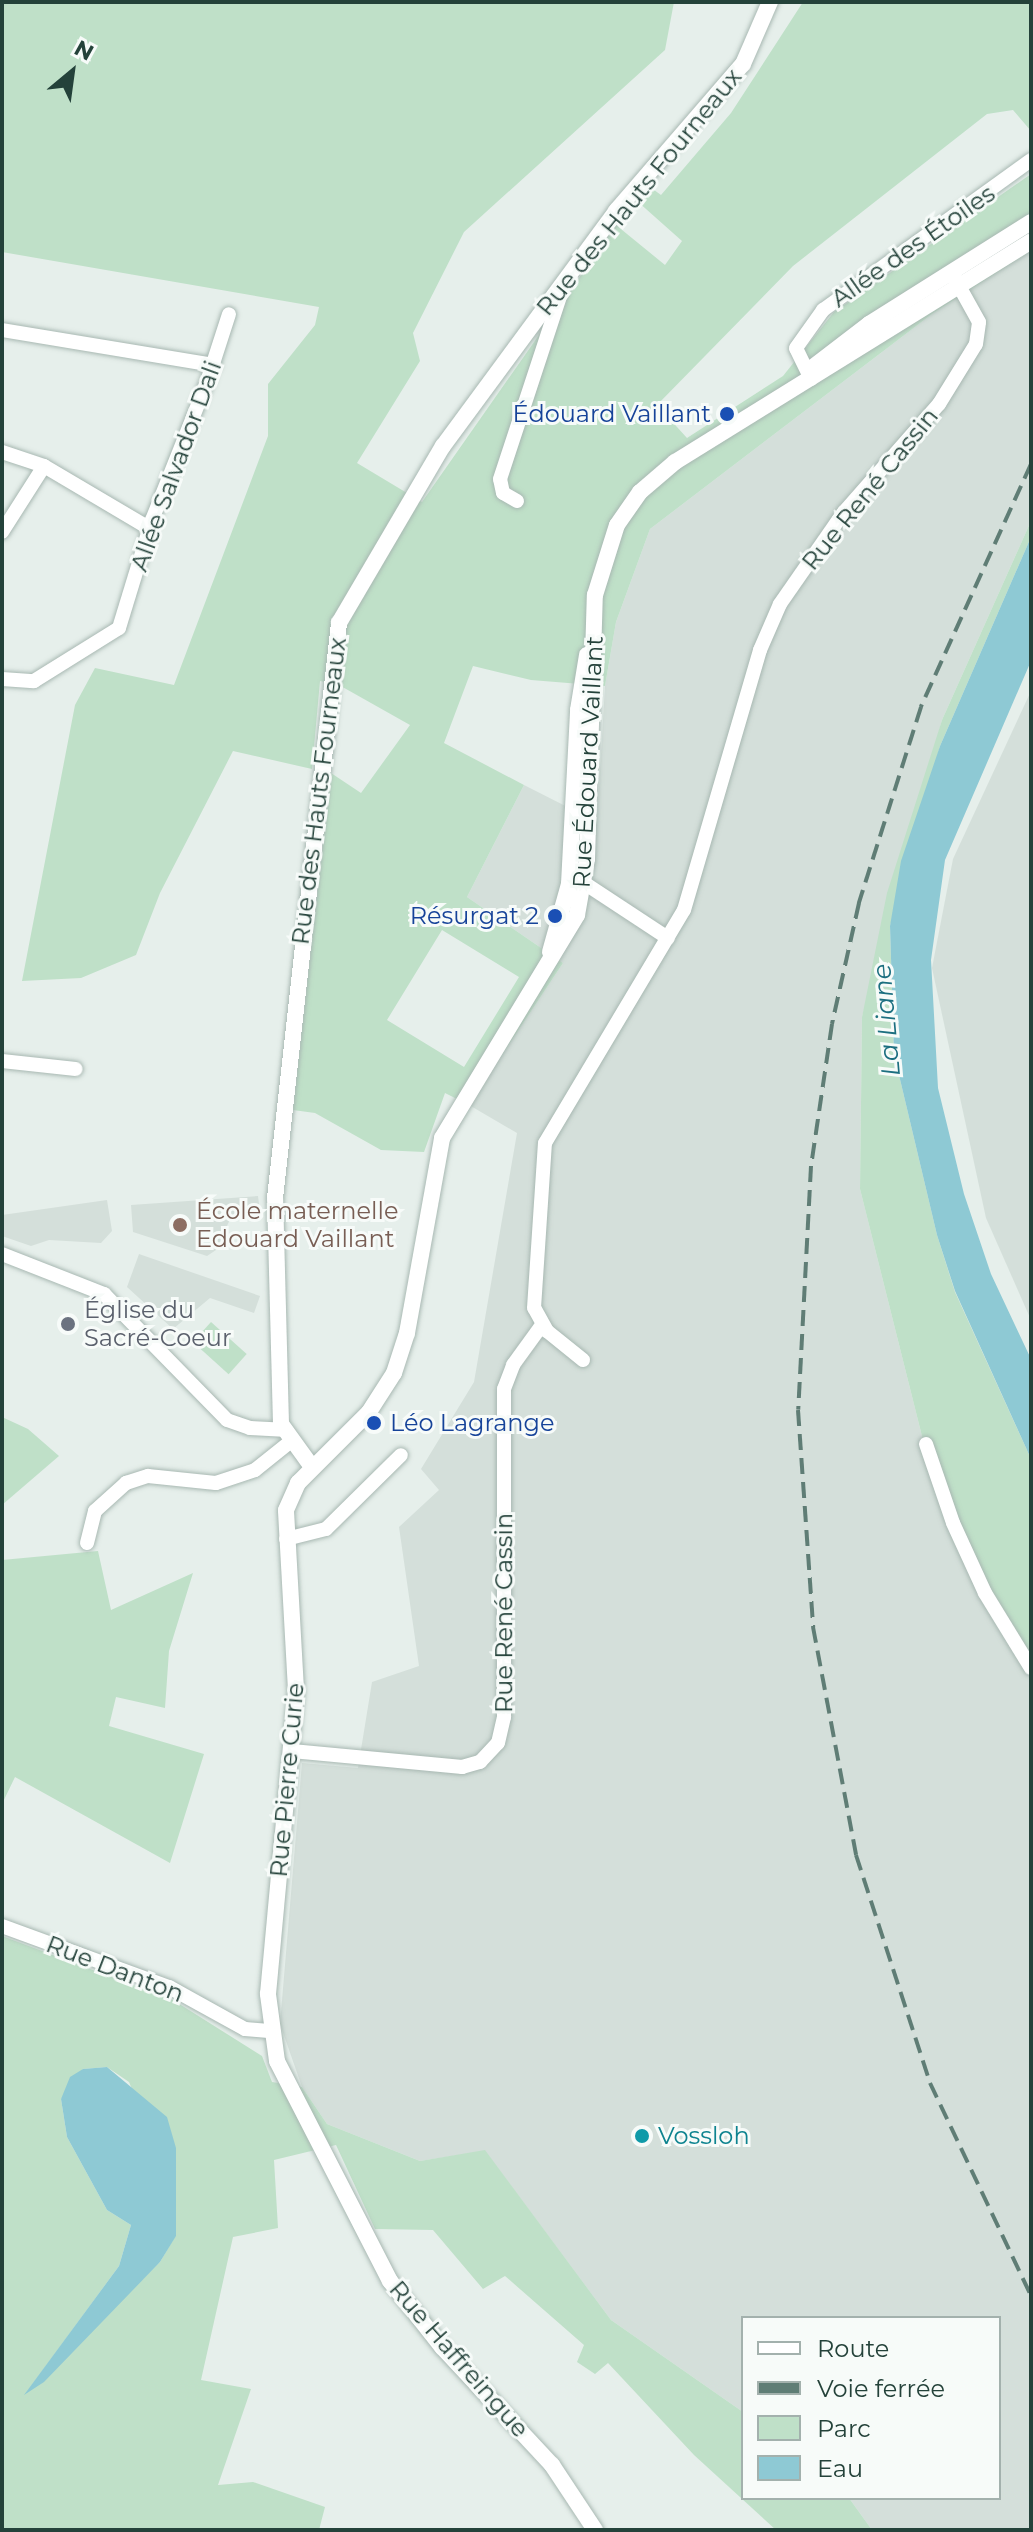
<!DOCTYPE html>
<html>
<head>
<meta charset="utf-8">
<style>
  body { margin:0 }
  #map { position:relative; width:1033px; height:2532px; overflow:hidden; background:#e6efeb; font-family:Montserrat,sans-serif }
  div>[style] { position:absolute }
  .built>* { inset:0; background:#d4dfda }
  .green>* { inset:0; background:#bfe0c8; transform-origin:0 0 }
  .water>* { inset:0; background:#8ec9d4 }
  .roads { filter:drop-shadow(0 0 2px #a8b8b2) drop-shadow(0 0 2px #a8b8b2) }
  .minor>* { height:14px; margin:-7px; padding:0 7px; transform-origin:7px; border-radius:7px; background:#fff }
  .tertiary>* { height:16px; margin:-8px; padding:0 8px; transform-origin:8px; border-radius:8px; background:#fff }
  .rail>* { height:4px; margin-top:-2px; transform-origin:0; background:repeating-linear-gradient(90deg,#5f7d75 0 16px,transparent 0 24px) }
  .dots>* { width:22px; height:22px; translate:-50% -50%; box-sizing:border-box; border:4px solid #f7fbf9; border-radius:50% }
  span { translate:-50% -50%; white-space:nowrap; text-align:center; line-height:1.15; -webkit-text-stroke:6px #f7fbf9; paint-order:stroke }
  .street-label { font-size:24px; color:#24423a }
  .transit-label { font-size:24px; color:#164399 }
  .right { translate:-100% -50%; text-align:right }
  .left { translate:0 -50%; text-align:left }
  .education-label { font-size:24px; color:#785e54 }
  .worship-label { font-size:24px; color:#5b616d }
  .culture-label { font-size:24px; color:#0d838f }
  .water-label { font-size:26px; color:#1c6f80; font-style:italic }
  .frame { position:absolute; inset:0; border:4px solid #24423a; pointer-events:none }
  .legend { position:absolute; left:741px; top:2316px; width:260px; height:184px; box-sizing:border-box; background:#f7fbf9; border:2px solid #a3b1ad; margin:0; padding:10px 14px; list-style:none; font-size:24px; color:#24423a }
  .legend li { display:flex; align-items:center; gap:16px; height:40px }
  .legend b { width:40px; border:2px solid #a3b1ad }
  .north { position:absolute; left:32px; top:32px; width:80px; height:80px; -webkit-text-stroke:6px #f7fbf9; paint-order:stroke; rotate:29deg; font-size:22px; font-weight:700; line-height:32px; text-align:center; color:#24423a }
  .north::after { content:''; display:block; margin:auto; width:28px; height:36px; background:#24423a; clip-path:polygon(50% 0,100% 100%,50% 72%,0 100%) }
</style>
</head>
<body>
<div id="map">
  <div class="built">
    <div style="clip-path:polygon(1031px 251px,1031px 521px,942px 720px,862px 1017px,860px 1189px,933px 1480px,1031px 1673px,1031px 2530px,872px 2530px,849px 2498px,999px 2498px,999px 2318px,743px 2318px,743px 2412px,611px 2320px,485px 2151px,420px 2161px,327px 2124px,302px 2087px,280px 2024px,302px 1763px,358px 1768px,372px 1682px,419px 1666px,399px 1527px,439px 1490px,421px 1469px,474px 1382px,517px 1133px,469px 1105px,563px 963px,467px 897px,524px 785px,597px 822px,605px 686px,616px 622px,650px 529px,932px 314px)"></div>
    <div style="clip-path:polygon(1031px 691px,1031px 1320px,986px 1218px,932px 968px,953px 859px)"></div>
    <div style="clip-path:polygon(258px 1196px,260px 1213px,232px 1215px,216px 1250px,207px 1256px,133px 1232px,131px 1205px)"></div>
    <div style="clip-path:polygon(107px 1200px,112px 1231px,101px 1243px,49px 1240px,31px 1246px,2px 1236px,2px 1215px)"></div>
    <div style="clip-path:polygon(139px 1254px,260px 1296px,254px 1313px,210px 1298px,173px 1329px,127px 1287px)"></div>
  </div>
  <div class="green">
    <div style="clip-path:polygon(evenodd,2px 2px,674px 2px,665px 50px,464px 232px,413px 333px,420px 361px,357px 463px,422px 502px,616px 225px,665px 265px,682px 241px,637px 201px,650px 187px,661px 195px,731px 113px,803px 2px,1031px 2px,1031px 131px,1013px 110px,987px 114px,793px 266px,657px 405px,687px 438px,783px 376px,834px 312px,1031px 174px,1031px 251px,932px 314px,650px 529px,616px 622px,605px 686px,531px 680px,473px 666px,444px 743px,524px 785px,467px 897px,563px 963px,469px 1105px,445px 1093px,424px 1152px,381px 1150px,315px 1113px,293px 1110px,331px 773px,361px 793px,410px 725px,339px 685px,320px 681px,312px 769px,233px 751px,160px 893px,136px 955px,81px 978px,22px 981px,75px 705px,95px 668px,174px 685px,268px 436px,268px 384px,315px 325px,319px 307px,2px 252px,2px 2px,442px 930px,519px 977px,464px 1067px,387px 1020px,442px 930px)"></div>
    <div style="clip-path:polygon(1031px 521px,1031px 537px,940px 746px,890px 926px,894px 1054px,937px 1235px,955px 1292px,1031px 1459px,1031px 1673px,933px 1480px,860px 1189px,862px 1017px,887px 893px,942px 720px)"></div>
    <div style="left:211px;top:1322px;width:48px;height:27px;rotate:42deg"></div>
    <div style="clip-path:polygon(2px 1417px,28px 1429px,59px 1456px,2px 1505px)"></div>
    <div style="clip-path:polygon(98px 1551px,111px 1610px,193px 1573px,169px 1651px,165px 1708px,116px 1697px,109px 1726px,204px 1754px,170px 1863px,15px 1777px,2px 1804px,2px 1560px)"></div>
    <div style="clip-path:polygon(evenodd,2px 1936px,173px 2000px,262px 2056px,272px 2082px,302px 2087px,327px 2124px,420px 2161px,485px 2150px,611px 2320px,743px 2412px,743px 2498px,849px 2498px,872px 2530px,776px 2530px,694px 2455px,608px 2363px,595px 2374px,577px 2362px,584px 2345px,505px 2276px,483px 2289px,433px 2230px,375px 2229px,336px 2145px,274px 2160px,278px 2228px,233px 2237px,201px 2380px,251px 2389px,218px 2485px,253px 2482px,325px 2507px,319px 2530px,2px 2530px,2px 1936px,107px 2067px,129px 2082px,175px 2193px,176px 2235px,160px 2262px,26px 2393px,119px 2266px,131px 2225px,107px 2210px,67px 2137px,61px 2099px,83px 2069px,107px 2067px)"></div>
  </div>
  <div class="water">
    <div style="clip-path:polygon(1031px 537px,1031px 661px,945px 860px,931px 960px,938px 1088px,964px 1194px,991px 1274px,1031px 1359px,1031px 1459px,955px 1291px,937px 1235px,894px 1054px,890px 926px,901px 861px,940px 746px)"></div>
    <div style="clip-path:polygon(107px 2067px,167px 2117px,176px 2148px,176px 2236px,160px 2262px,44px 2382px,24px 2395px,119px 2266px,131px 2225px,107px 2210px,67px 2137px,61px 2099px,70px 2077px,83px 2069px)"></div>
  </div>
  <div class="roads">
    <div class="minor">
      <div style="left:2px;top:330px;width:215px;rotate:9.4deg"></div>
      <div style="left:811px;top:379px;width:34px;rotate:-116deg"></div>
      <div style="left:796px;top:348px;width:47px;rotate:-54.6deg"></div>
      <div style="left:823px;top:310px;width:256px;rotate:-35.8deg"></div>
      <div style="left:2px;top:452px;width:44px;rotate:18.4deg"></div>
      <div style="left:44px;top:466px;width:122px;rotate:30.6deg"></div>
      <div style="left:517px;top:501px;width:16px;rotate:-150deg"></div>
      <div style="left:503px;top:493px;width:14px;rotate:-102deg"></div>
      <div style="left:500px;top:479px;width:202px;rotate:-71.8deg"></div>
      <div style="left:2px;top:532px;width:78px;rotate:-57.5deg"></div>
      <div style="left:2px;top:679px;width:32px;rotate:4deg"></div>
      <div style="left:34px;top:681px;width:100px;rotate:-31.9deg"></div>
      <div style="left:119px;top:628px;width:113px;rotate:-73deg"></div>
      <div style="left:152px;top:520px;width:152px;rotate:-68.3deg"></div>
      <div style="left:208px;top:379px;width:68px;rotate:-72.1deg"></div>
      <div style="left:575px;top:877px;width:111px;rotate:33.3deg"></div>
      <div style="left:2px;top:1061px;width:74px;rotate:6.2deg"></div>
      <div style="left:2px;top:1254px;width:110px;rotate:21.4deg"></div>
      <div style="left:104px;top:1294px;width:176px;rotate:45.7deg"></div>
      <div style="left:227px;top:1420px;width:24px;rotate:19deg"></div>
      <div style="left:250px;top:1428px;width:33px;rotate:3deg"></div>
      <div style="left:583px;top:1360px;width:46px;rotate:-141.1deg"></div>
      <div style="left:547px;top:1331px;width:26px;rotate:-119deg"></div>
      <div style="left:534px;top:1308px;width:165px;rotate:-86.2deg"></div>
      <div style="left:545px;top:1143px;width:271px;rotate:-59.2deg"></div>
      <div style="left:684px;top:910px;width:271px;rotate:-73.7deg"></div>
      <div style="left:760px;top:650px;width:50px;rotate:-66.5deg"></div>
      <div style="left:780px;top:604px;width:112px;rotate:-55.2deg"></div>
      <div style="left:844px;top:512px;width:144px;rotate:-48.7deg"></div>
      <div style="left:939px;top:404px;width:70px;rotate:-58.3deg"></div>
      <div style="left:976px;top:344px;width:22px;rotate:-82deg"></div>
      <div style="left:979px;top:322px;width:51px;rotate:-119.1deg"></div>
      <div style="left:926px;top:1444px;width:83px;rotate:71.1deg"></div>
      <div style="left:953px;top:1523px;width:77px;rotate:65.4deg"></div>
      <div style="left:985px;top:1593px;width:88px;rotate:58.5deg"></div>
      <div style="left:286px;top:1539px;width:41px;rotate:-14deg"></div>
      <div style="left:326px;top:1529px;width:105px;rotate:-44.6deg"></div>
      <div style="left:87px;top:1543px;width:33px;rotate:-76deg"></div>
      <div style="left:95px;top:1511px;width:42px;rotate:-42.1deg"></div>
      <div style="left:126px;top:1483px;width:23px;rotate:-18deg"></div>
      <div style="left:148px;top:1476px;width:68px;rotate:5.9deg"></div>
      <div style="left:216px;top:1483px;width:41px;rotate:-18.4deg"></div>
      <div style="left:255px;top:1470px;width:45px;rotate:-38.7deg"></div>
      <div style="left:292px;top:1751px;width:171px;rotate:5.4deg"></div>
      <div style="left:462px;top:1767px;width:19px;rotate:-16deg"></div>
      <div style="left:480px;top:1762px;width:26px;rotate:-47deg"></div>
      <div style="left:498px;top:1743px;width:27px;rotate:-77deg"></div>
      <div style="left:504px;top:1717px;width:328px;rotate:-90deg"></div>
      <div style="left:504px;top:1389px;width:26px;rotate:-69deg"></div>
      <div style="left:513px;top:1365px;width:49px;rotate:-54.1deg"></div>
      <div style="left:2px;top:1926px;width:178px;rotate:20.1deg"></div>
      <div style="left:169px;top:1987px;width:87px;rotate:28.9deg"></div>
      <div style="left:245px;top:2029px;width:24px;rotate:5deg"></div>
    </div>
    <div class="tertiary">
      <div style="left:809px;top:370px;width:76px;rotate:-37.5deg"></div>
      <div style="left:869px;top:324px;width:191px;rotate:-32.2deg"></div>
      <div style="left:550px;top:952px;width:71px;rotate:-74.4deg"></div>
      <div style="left:569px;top:884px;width:174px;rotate:-87deg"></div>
      <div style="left:578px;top:710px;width:56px;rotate:-80.7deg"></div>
      <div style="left:312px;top:1467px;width:53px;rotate:-125.8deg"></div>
      <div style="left:281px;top:1424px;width:226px;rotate:-91.5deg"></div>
      <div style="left:275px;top:1198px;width:579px;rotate:-83.65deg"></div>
      <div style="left:339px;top:623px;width:205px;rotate:-59.6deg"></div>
      <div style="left:443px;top:446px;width:292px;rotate:-53.6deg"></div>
      <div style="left:616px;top:211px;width:194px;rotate:-49.2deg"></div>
      <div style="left:743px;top:64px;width:68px;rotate:-66.5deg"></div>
      <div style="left:595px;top:2530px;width:78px;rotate:-123.5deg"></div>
      <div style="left:552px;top:2465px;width:161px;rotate:-133deg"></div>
      <div style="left:442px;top:2347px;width:84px;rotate:-128.2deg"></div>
      <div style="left:390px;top:2281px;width:247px;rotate:-117.2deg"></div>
      <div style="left:277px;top:2061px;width:68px;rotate:-97.7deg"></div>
      <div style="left:268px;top:1994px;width:305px;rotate:-84.7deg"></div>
      <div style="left:296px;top:1690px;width:180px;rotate:-93.2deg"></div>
      <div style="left:286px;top:1510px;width:30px;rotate:-66deg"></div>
      <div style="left:298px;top:1483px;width:100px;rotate:-45deg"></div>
      <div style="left:369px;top:1412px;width:46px;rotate:-57.3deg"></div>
      <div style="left:394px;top:1373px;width:42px;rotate:-72deg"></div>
      <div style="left:407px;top:1333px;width:198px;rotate:-79.8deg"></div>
      <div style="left:442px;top:1138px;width:261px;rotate:-58.8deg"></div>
      <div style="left:577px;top:915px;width:57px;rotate:-79.9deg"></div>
      <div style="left:587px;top:859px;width:264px;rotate:-88.3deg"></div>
      <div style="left:595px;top:595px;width:73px;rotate:-72.6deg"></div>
      <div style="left:617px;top:525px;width:40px;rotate:-55.1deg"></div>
      <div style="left:640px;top:492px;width:46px;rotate:-40.6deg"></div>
      <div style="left:675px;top:462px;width:419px;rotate:-31.8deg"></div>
    </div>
  </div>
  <div class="rail">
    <div style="left:1031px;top:464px;width:267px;rotate:114.4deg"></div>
    <div style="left:921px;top:707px;width:206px;rotate:107.6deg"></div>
    <div style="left:859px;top:903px;width:124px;rotate:102.6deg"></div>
    <div style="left:832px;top:1024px;width:144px;rotate:98.4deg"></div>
    <div style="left:811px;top:1166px;width:244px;rotate:93deg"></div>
    <div style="left:798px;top:1410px;width:218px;rotate:86deg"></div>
    <div style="left:813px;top:1627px;width:232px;rotate:79.3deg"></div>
    <div style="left:856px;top:1855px;width:240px;rotate:72deg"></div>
    <div style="left:930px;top:2083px;width:236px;rotate:64.6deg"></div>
  </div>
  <div class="dots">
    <div style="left:727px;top:414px;background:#1a4fb4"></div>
    <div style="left:555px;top:916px;background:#1a4fb4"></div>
    <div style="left:180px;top:1225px;background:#8d6e63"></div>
    <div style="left:68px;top:1324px;background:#6b7280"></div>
    <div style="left:374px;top:1423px;background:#1a4fb4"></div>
    <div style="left:642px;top:2136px;background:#0f9aa8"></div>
  </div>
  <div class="street-label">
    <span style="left:639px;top:192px;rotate:-51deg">Rue des Hauts Fourneaux</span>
    <span style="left:913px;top:246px;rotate:-35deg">Allée des Étoiles</span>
    <span style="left:176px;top:466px;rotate:-70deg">Allée Salvador Dali</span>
    <span style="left:870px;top:489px;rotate:-51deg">Rue René Cassin</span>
    <span style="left:588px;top:762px;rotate:-87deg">Rue Édouard Vaillant</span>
    <span style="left:319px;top:791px;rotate:-83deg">Rue des Hauts Fourneaux</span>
    <span style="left:504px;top:1613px;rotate:-90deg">Rue René Cassin</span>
    <span style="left:287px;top:1780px;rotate:-85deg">Rue Pierre Curie</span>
    <span style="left:115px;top:1969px;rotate:21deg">Rue Danton</span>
    <span style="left:459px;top:2359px;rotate:49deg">Rue Haffreingue</span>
  </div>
  <div class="transit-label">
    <span class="right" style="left:711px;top:414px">Édouard Vaillant</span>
    <span class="right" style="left:539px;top:916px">Résurgat 2</span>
    <span class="left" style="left:390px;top:1423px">Léo Lagrange</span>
  </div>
  <div class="education-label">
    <span class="left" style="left:196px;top:1225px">École maternelle<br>Edouard Vaillant</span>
  </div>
  <div class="worship-label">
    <span class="left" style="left:84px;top:1324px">Église du<br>Sacré-Coeur</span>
  </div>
  <div class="culture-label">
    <span class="left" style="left:658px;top:2136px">Vossloh</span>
  </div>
  <div class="water-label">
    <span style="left:887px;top:1020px;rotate:-95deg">La Liane</span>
  </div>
  <div class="frame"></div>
  <ul class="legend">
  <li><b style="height:10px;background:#fff"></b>Route</li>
  <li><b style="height:10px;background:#5f7d75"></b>Voie ferrée</li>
  <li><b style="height:22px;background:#bfe0c8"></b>Parc</li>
  <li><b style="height:22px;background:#8ec9d4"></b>Eau</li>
  </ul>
  <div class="north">N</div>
</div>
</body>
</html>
